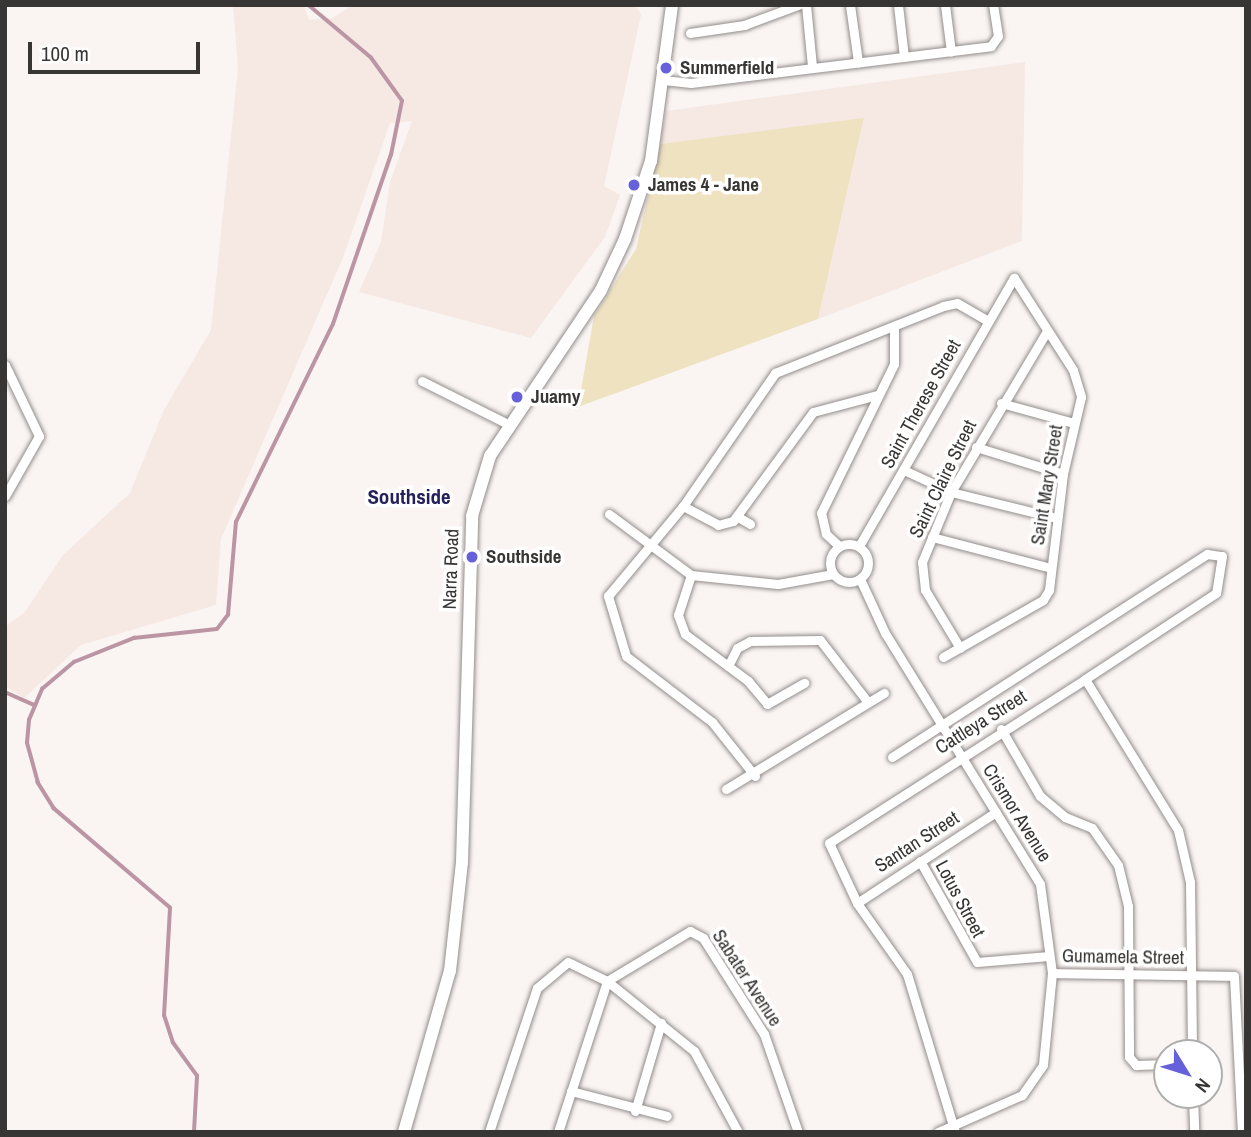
<!DOCTYPE html>
<html>
<head>
<meta charset="utf-8">
<style>
  body { margin:0 }
  #map { position:relative; width:1251px; height:1137px; overflow:hidden; background:#faf5f3; font-family:"Archivo Narrow",sans-serif }
  div>[style] { position:absolute }
  .built>* { inset:0; background:#f6e8e3 }
  .green>* { inset:0; background:#eee2c1 }
  .stream>* { height:3.5px; margin:-1.75px; padding:0 1.75px; transform-origin:1.75px; border-radius:1.75px; background:#bc95a4 }
  .roads { filter:drop-shadow(0 0 2px #928d8b) drop-shadow(0 0 2px #928d8b) }
  .street>* { height:9px; margin:-4.5px; padding:0 4.5px; transform-origin:4.5px; border-radius:4.5px; background:#fff }
  .street>.ring { margin:-4.5px; padding:0; box-sizing:content-box; background:none; border:9px solid #fff; border-radius:50% }
  .secondary>* { height:12px; margin:-6px; padding:0 6px; transform-origin:6px; border-radius:6px; background:#fff }
  .dots>* { width:19px; height:19px; translate:-50% -50%; box-sizing:border-box; border:4px solid #fff; border-radius:50% }
  span { translate:-50% -50%; white-space:nowrap; text-align:center; line-height:1.15; -webkit-text-stroke:7px #fff; paint-order:stroke }
  .poi-label { font-size:19px; color:#383635; font-weight:700 }
  .left { translate:0 -50%; text-align:left }
  .street-label { font-size:19px; color:#383635 }
  .neighbourhood-label { font-size:21px; color:#24205a; font-weight:700 }
  .frame { position:absolute; inset:0; border:7px solid #383635; pointer-events:none }
  .north { position:absolute; left:1153px; top:1039px; width:70px; height:70px; box-sizing:border-box; background:#fff; border:2px solid #afafae; border-radius:50%; rotate:128deg; font-size:19px; font-weight:700; line-height:28px; text-align:center; color:#383635 }
  .north::after { content:''; display:block; margin:auto; width:24px; height:32px; background:#6661da; clip-path:polygon(50% 0,100% 100%,50% 72%,0 100%) }
  .scale { position:absolute; left:28px; top:42px; width:172px; height:32px; box-sizing:border-box; border:4px solid #383635; border-top:0; padding-left:9px; font-size:21px; line-height:24px; white-space:nowrap; color:#383635; -webkit-text-stroke:5px #fff; paint-order:stroke }
</style>
</head>
<body>
<div id="map">
  <div class="built">
    <div style="clip-path:polygon(233px 5px,304px 5px,309px 20px,332px 18px,353px 5px,635px 5px,641px 15px,604px 186px,620px 195px,605px 237px,531px 338px,359px 292px,381px 242px,390px 182px,412px 121px,390px 123px,344px 255px,221px 539px,216px 605px,81px 645px,24px 698px,5px 686px,5px 627px,25px 612px,63px 555px,130px 493px,164px 410px,211px 330px,238px 68px)"></div>
    <div style="clip-path:polygon(1025px 62px,1022px 241px,818px 319px,864px 119px,660px 144px,666px 111px)"></div>
  </div>
  <div class="green">
    <div style="clip-path:polygon(864px 118px,818px 319px,578px 407px,594px 316px,636px 249px,660px 144px)"></div>
  </div>
  <div class="stream">
    <div style="left:5px;top:692px;width:32px;rotate:24deg"></div>
    <div style="left:194px;top:1132px;width:56px;rotate:-86.9deg"></div>
    <div style="left:197px;top:1076px;width:41px;rotate:-126deg"></div>
    <div style="left:173px;top:1043px;width:28px;rotate:-108deg"></div>
    <div style="left:164px;top:1016px;width:108px;rotate:-86.8deg"></div>
    <div style="left:170px;top:908px;width:153px;rotate:-139.5deg"></div>
    <div style="left:54px;top:809px;width:31px;rotate:-122deg"></div>
    <div style="left:38px;top:783px;width:41px;rotate:-105.4deg"></div>
    <div style="left:27px;top:743px;width:23px;rotate:-85deg"></div>
    <div style="left:29px;top:720px;width:34px;rotate:-67deg"></div>
    <div style="left:42px;top:689px;width:42px;rotate:-40.2deg"></div>
    <div style="left:74px;top:662px;width:65px;rotate:-21.8deg"></div>
    <div style="left:134px;top:638px;width:83px;rotate:-6.2deg"></div>
    <div style="left:217px;top:629px;width:18px;rotate:-52deg"></div>
    <div style="left:228px;top:615px;width:93px;rotate:-85.1deg"></div>
    <div style="left:236px;top:522px;width:220px;rotate:-63.9deg"></div>
    <div style="left:333px;top:324px;width:179px;rotate:-71.1deg"></div>
    <div style="left:391px;top:155px;width:55px;rotate:-78.5deg"></div>
    <div style="left:402px;top:101px;width:53px;rotate:-125.8deg"></div>
    <div style="left:371px;top:58px;width:82px;rotate:-139.9deg"></div>
  </div>
  <div class="roads">
    <div class="street">
      <div style="left:806px;top:5px;width:61px;rotate:84.4deg"></div>
      <div style="left:850px;top:5px;width:58px;rotate:82deg"></div>
      <div style="left:898px;top:5px;width:52px;rotate:83.4deg"></div>
      <div style="left:945px;top:5px;width:47px;rotate:82.7deg"></div>
      <div style="left:690px;top:33px;width:55px;rotate:-8.4deg"></div>
      <div style="left:744px;top:25px;width:58px;rotate:-20.3deg"></div>
      <div style="left:663px;top:80px;width:28px;rotate:6deg"></div>
      <div style="left:691px;top:83px;width:302px;rotate:-7deg"></div>
      <div style="left:991px;top:46px;width:12px;rotate:-55deg"></div>
      <div style="left:998px;top:36px;width:31px;rotate:-99deg"></div>
      <div style="left:5px;top:365px;width:79px;rotate:64.4deg"></div>
      <div style="left:39px;top:436px;width:69px;rotate:119.5deg"></div>
      <div style="left:422px;top:381px;width:96px;rotate:26.6deg"></div>
      <div style="left:1001px;top:403px;width:76px;rotate:15.3deg"></div>
      <div style="left:976px;top:447px;width:91px;rotate:17.2deg"></div>
      <div style="left:906px;top:471px;width:50px;rotate:25deg"></div>
      <div style="left:951px;top:492px;width:108px;rotate:13.9deg"></div>
      <div style="left:683px;top:506px;width:40px;rotate:28deg"></div>
      <div style="left:718px;top:525px;width:16px;rotate:-15deg"></div>
      <div style="left:733px;top:521px;width:135px;rotate:-53.7deg"></div>
      <div style="left:813px;top:412px;width:66px;rotate:-14.9deg"></div>
      <div style="left:609px;top:514px;width:102px;rotate:36.6deg"></div>
      <div style="left:691px;top:575px;width:87px;rotate:5.9deg"></div>
      <div style="left:778px;top:584px;width:56px;rotate:-10.3deg"></div>
      <div style="left:738px;top:517px;width:14px;rotate:30deg"></div>
      <div style="left:932px;top:537px;width:123px;rotate:14.6deg"></div>
      <div class="ring" style="left:830px;top:544px;width:29px;height:29px"></div>
      <div style="left:839px;top:546px;width:18px;rotate:-137deg"></div>
      <div style="left:826px;top:534px;width:22px;rotate:-103deg"></div>
      <div style="left:821px;top:513px;width:166px;rotate:-63.9deg"></div>
      <div style="left:894px;top:364px;width:36px;rotate:-90deg"></div>
      <div style="left:859px;top:546px;width:310px;rotate:-60deg"></div>
      <div style="left:1014px;top:278px;width:109px;rotate:57.3deg"></div>
      <div style="left:1073px;top:370px;width:28px;rotate:73deg"></div>
      <div style="left:1081px;top:397px;width:79px;rotate:103.2deg"></div>
      <div style="left:1063px;top:474px;width:117px;rotate:96.9deg"></div>
      <div style="left:1049px;top:590px;width:12px;rotate:121deg"></div>
      <div style="left:1043px;top:600px;width:115px;rotate:150.3deg"></div>
      <div style="left:691px;top:575px;width:42px;rotate:108deg"></div>
      <div style="left:678px;top:615px;width:20px;rotate:70deg"></div>
      <div style="left:685px;top:634px;width:79px;rotate:36.7deg"></div>
      <div style="left:748px;top:681px;width:30px;rotate:50deg"></div>
      <div style="left:767px;top:704px;width:43px;rotate:-29.6deg"></div>
      <div style="left:860px;top:579px;width:60px;rotate:65.2deg"></div>
      <div style="left:885px;top:633px;width:295px;rotate:58.3deg"></div>
      <div style="left:1040px;top:884px;width:90px;rotate:82.3deg"></div>
      <div style="left:1052px;top:973px;width:92px;rotate:95.6deg"></div>
      <div style="left:1043px;top:1065px;width:37px;rotate:125deg"></div>
      <div style="left:1022px;top:1095px;width:92px;rotate:156.2deg"></div>
      <div style="left:960px;top:648px;width:68px;rotate:-121.1deg"></div>
      <div style="left:925px;top:590px;width:28px;rotate:-96deg"></div>
      <div style="left:922px;top:562px;width:76px;rotate:-67.5deg"></div>
      <div style="left:951px;top:492px;width:187px;rotate:-59.2deg"></div>
      <div style="left:728px;top:666px;width:20px;rotate:-63deg"></div>
      <div style="left:737px;top:648px;width:15px;rotate:-28deg"></div>
      <div style="left:750px;top:641px;width:70px;rotate:-0.8deg"></div>
      <div style="left:820px;top:640px;width:77px;rotate:52.4deg"></div>
      <div style="left:1001px;top:729px;width:78px;rotate:59.8deg"></div>
      <div style="left:1040px;top:796px;width:33px;rotate:40deg"></div>
      <div style="left:1065px;top:817px;width:29px;rotate:22deg"></div>
      <div style="left:1092px;top:828px;width:45px;rotate:54.9deg"></div>
      <div style="left:1118px;top:865px;width:42px;rotate:76.3deg"></div>
      <div style="left:1128px;top:906px;width:151px;rotate:89.6deg"></div>
      <div style="left:1129px;top:1057px;width:11px;rotate:49deg"></div>
      <div style="left:1136px;top:1065px;width:31px;rotate:-2deg"></div>
      <div style="left:892px;top:757px;width:375px;rotate:-32.8deg"></div>
      <div style="left:1207px;top:554px;width:15px;rotate:8deg"></div>
      <div style="left:1222px;top:556px;width:37px;rotate:99deg"></div>
      <div style="left:1216px;top:593px;width:157px;rotate:146.7deg"></div>
      <div style="left:755px;top:776px;width:69px;rotate:-128.5deg"></div>
      <div style="left:712px;top:722px;width:108px;rotate:-142.5deg"></div>
      <div style="left:626px;top:656px;width:63px;rotate:-106.7deg"></div>
      <div style="left:608px;top:596px;width:117px;rotate:-50.2deg"></div>
      <div style="left:683px;top:506px;width:162px;rotate:-55.3deg"></div>
      <div style="left:775px;top:373px;width:181px;rotate:-21.7deg"></div>
      <div style="left:943px;top:306px;width:14px;rotate:-12deg"></div>
      <div style="left:957px;top:303px;width:36px;rotate:30deg"></div>
      <div style="left:726px;top:789px;width:185px;rotate:-31.3deg"></div>
      <div style="left:920px;top:861px;width:116px;rotate:60.6deg"></div>
      <div style="left:977px;top:962px;width:72px;rotate:-4.8deg"></div>
      <div style="left:857px;top:903px;width:166px;rotate:-33.2deg"></div>
      <div style="left:1052px;top:973px;width:182px;rotate:0.9deg"></div>
      <div style="left:1234px;top:976px;width:156px;rotate:87.1deg"></div>
      <div style="left:571px;top:1091px;width:99px;rotate:14.6deg"></div>
      <div style="left:1193px;top:1095px;width:37px;rotate:88deg"></div>
      <div style="left:635px;top:1111px;width:92px;rotate:-73.5deg"></div>
      <div style="left:489px;top:1132px;width:152px;rotate:-71.6deg"></div>
      <div style="left:537px;top:988px;width:40px;rotate:-40deg"></div>
      <div style="left:568px;top:962px;width:43px;rotate:26deg"></div>
      <div style="left:607px;top:981px;width:112px;rotate:38.8deg"></div>
      <div style="left:694px;top:1051px;width:92px;rotate:61.5deg"></div>
      <div style="left:558px;top:1132px;width:159px;rotate:-72deg"></div>
      <div style="left:607px;top:981px;width:97px;rotate:-31.1deg"></div>
      <div style="left:690px;top:931px;width:15px;rotate:28deg"></div>
      <div style="left:703px;top:938px;width:114px;rotate:57.6deg"></div>
      <div style="left:764px;top:1034px;width:104px;rotate:70.9deg"></div>
      <div style="left:955px;top:1132px;width:165px;rotate:-106.9deg"></div>
      <div style="left:907px;top:974px;width:87px;rotate:-125.2deg"></div>
      <div style="left:857px;top:903px;width:66px;rotate:-115deg"></div>
      <div style="left:829px;top:843px;width:304px;rotate:-32.6deg"></div>
      <div style="left:1085px;top:679px;width:177px;rotate:58.4deg"></div>
      <div style="left:1178px;top:830px;width:53px;rotate:77deg"></div>
      <div style="left:1190px;top:882px;width:171px;rotate:89.3deg"></div>
    </div>
    <div class="secondary">
      <div style="left:404px;top:1132px;width:167px;rotate:-74.1deg"></div>
      <div style="left:450px;top:971px;width:110px;rotate:-83.7deg"></div>
      <div style="left:462px;top:862px;width:346px;rotate:-88.3deg"></div>
      <div style="left:472px;top:516px;width:63px;rotate:-73.3deg"></div>
      <div style="left:490px;top:456px;width:200px;rotate:-56.2deg"></div>
      <div style="left:601px;top:290px;width:56px;rotate:-64.8deg"></div>
      <div style="left:625px;top:239px;width:82px;rotate:-71.6deg"></div>
      <div style="left:651px;top:161px;width:157px;rotate:-82.3deg"></div>
    </div>
  </div>
  <div class="dots">
    <div style="left:666px;top:68px;background:#6661da"></div>
    <div style="left:634px;top:185px;background:#6661da"></div>
    <div style="left:517px;top:397px;background:#6661da"></div>
    <div style="left:472px;top:557px;background:#6661da"></div>
  </div>
  <div class="poi-label">
    <span class="left" style="left:680px;top:68px">Summerfield</span>
    <span class="left" style="left:648px;top:185px">James 4 - Jane</span>
    <span class="left" style="left:531px;top:397px">Juamy</span>
    <span class="left" style="left:486px;top:557px">Southside</span>
  </div>
  <div class="street-label">
    <span style="left:921px;top:404px;rotate:-61deg">Saint Therese Street</span>
    <span style="left:943px;top:479px;rotate:-64deg">Saint Claire Street</span>
    <span style="left:1047px;top:485px;rotate:-81deg">Saint Mary Street</span>
    <span style="left:451px;top:569px;rotate:-88deg">Narra Road</span>
    <span style="left:981px;top:722px;rotate:-32deg">Cattleya Street</span>
    <span style="left:1017px;top:813px;rotate:58deg">Crismor Avenue</span>
    <span style="left:917px;top:842px;rotate:-33deg">Santan Street</span>
    <span style="left:960px;top:899px;rotate:62deg">Lotus Street</span>
    <span style="left:1123px;top:957px;rotate:1deg">Gumamela Street</span>
    <span style="left:747px;top:978px;rotate:57deg">Sabater Avenue</span>
  </div>
  <div class="neighbourhood-label">
    <span style="left:409px;top:497px">Southside</span>
  </div>
  <div class="frame"></div>
  <div class="north">N</div>
  <div class="scale">100 m</div>
</div>
</body>
</html>
